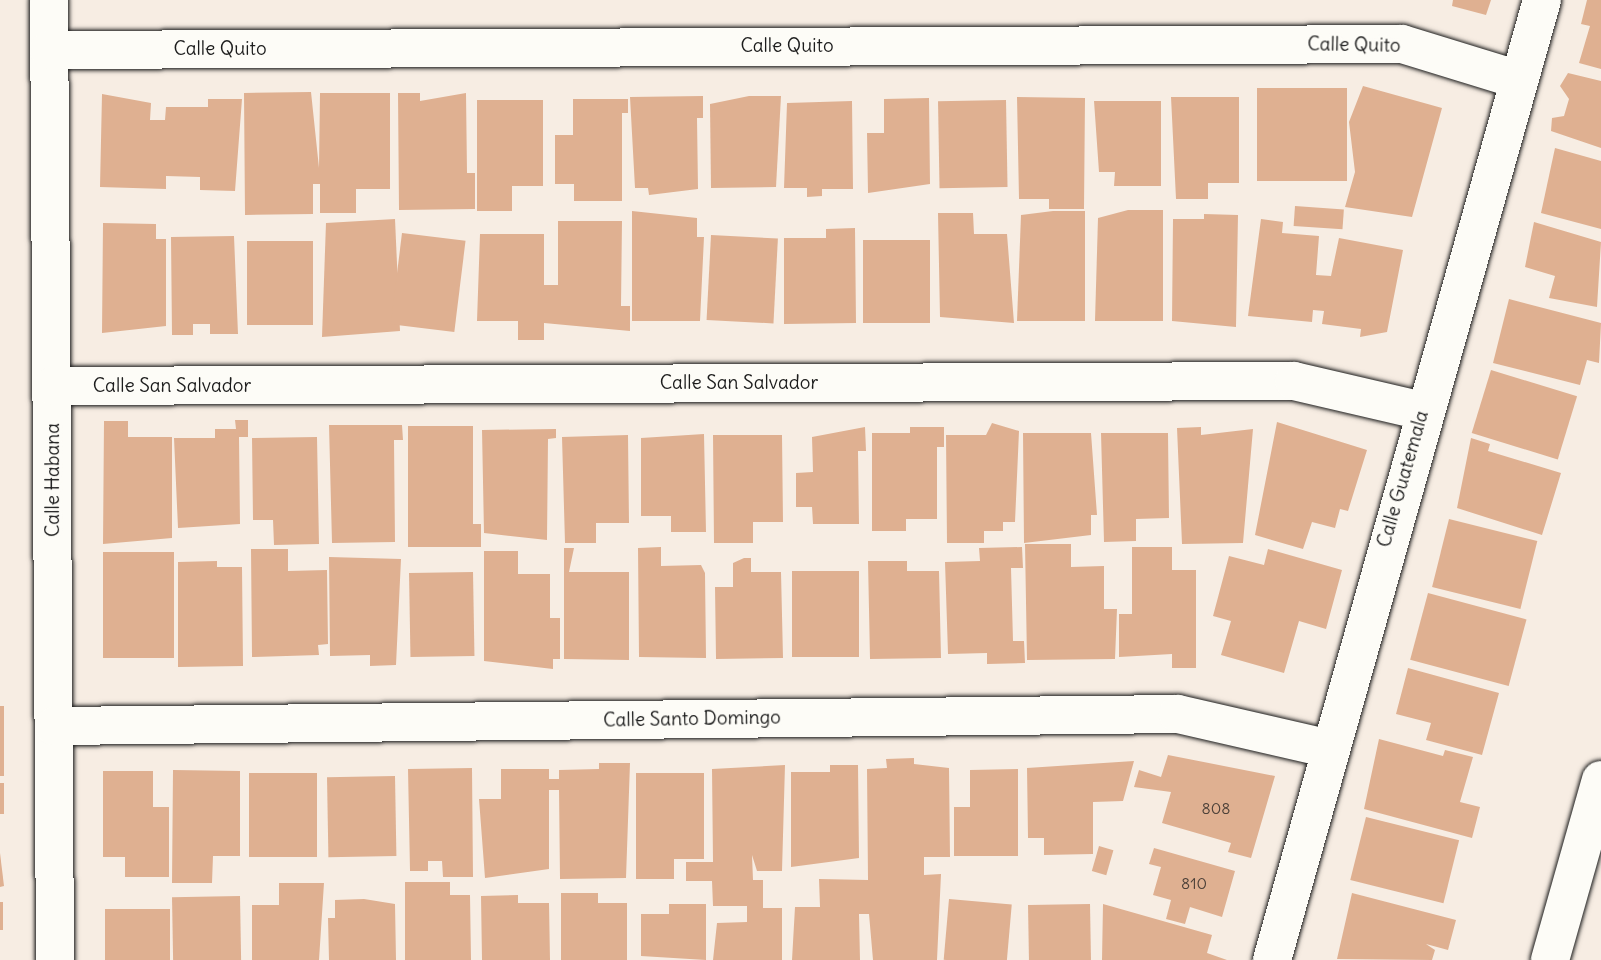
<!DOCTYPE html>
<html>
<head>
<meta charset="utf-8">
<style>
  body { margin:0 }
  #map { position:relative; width:1601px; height:960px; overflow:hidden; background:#f7ede3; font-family:Delius,sans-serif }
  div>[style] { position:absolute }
  .building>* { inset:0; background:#dfb091; transform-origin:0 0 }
  .roads { filter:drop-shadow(0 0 2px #1c1c1c) drop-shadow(0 0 2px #1c1c1c) }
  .minor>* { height:38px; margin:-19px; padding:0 19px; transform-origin:19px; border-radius:19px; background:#fdfcf7 }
  .highway>* { height:38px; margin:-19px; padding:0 19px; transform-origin:19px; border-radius:19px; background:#fdfcf7 }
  span { translate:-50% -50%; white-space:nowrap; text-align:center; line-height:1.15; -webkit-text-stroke:6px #fdfcf7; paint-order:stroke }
  .number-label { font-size:16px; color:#4d4139 }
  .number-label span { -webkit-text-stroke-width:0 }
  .street-label { font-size:19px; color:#1c1c1c }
</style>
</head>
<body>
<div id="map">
  <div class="building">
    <div style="clip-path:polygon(1453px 0,1491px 0,1486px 15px,1452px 6px)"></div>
    <div style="clip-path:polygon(1587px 0,1601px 0,1601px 69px,1579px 63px,1590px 26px,1581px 24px)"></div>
    <div style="clip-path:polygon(1568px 73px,1601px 81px,1601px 148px,1551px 131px,1552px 118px,1564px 116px,1569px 99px,1560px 86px)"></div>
    <div style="clip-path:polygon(1363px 86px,1442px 108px,1412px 217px,1345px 207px,1355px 172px,1349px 122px)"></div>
    <div style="left:1347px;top:88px;width:93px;height:90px;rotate:90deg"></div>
    <div style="clip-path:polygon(311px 92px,319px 168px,320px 93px,390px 93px,390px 189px,356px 189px,356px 213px,320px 213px,320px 184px,313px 184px,313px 214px,245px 215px,244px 93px)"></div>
    <div style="clip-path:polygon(398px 93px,420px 93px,420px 101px,466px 93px,467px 173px,475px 173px,475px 209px,399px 210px)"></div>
    <div style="clip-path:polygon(102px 94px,151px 103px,150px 120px,165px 120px,166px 107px,208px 107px,208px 99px,242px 99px,235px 191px,200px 190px,200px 177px,166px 176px,166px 189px,100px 187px)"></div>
    <div style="clip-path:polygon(703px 96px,703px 118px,697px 118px,698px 189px,649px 195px,648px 188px,635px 188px,630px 97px)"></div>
    <div style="clip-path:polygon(749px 96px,781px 96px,776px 187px,711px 188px,710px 104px)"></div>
    <div style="clip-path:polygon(1017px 97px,1085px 98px,1084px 209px,1049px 209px,1049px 199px,1019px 199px)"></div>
    <div style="clip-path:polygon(1171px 97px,1239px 97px,1239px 183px,1208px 183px,1208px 199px,1176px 199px)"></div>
    <div style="clip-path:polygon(929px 98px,930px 184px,868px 193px,867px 133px,884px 133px,884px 99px)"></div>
    <div style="clip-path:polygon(573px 99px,628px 99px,628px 113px,622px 113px,622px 201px,574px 201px,574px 184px,555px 184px,555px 135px,573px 135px)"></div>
    <div style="clip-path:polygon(477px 100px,543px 100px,543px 186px,512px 186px,512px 211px,477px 211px)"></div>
    <div style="left:1006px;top:100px;width:87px;height:68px;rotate:89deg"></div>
    <div style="clip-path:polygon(852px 101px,853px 189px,822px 189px,822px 196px,807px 197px,807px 188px,784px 188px,787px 103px)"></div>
    <div style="clip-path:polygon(1094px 101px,1161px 101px,1161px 186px,1114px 186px,1115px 172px,1099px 172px)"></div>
    <div style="clip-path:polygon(1555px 148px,1601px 161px,1601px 229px,1541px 213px)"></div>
    <div style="left:1295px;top:206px;width:49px;height:20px;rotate:4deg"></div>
    <div style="clip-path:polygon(1128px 210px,1163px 210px,1163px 321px,1095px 321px,1098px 218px)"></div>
    <div style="clip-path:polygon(632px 211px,697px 218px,697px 237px,704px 237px,700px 321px,632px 321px)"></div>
    <div style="clip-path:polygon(1053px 211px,1085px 211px,1085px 321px,1017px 321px,1021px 215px)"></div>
    <div style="clip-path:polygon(938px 213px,973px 213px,974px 234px,1007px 234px,1014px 323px,940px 317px)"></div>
    <div style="clip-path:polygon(1204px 214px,1238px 215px,1236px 327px,1172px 321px,1173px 219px,1204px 219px)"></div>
    <div style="clip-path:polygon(395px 219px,400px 331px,322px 337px,326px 223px)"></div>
    <div style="clip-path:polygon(1261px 219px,1283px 222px,1282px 233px,1319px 236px,1316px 275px,1331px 276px,1339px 238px,1403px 250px,1387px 332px,1360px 337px,1361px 329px,1322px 324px,1324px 311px,1313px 310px,1312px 322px,1248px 316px)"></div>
    <div style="clip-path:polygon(558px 221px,622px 221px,621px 306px,630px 306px,630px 331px,544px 323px,544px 340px,518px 340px,518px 321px,477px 321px,480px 234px,544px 234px,544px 285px,558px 285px)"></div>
    <div style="clip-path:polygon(1534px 222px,1601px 242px,1597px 307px,1549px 298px,1555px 276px,1525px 267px)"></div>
    <div style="clip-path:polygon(103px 223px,156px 224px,156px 239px,166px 239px,166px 326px,102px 333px)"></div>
    <div style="clip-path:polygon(855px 228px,856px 323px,784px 324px,784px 238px,826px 238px,826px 229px)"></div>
    <div style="left:402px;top:233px;width:64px;height:92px;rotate:7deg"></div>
    <div style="left:711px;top:235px;width:67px;height:85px;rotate:3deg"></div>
    <div style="clip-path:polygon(234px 236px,238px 334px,210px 334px,210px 324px,193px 324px,193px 335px,172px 335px,171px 237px)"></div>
    <div style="left:863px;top:240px;width:67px;height:83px"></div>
    <div style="left:247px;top:241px;width:66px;height:84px"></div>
    <div style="clip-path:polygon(1509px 299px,1601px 323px,1599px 363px,1587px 360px,1580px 385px,1493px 363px)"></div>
    <div style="left:1491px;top:370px;width:90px;height:66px;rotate:17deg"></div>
    <div style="clip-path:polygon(235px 420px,248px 420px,248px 437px,239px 437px,240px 524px,178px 528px,174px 438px,215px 438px,215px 429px,236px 429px)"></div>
    <div style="clip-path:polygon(104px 421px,128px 421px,128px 437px,172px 437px,172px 538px,103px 544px)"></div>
    <div style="clip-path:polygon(1277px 422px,1367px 450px,1348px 511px,1340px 509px,1335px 528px,1312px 522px,1303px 549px,1255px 535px)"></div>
    <div style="clip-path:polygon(992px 423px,1019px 431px,1015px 522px,1003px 522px,1003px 531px,984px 531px,984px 543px,947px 543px,946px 435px,986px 435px)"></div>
    <div style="clip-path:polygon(329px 425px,402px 425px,403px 440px,394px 440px,395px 542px,332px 543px)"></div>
    <div style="clip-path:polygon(408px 426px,473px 426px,473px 524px,481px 524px,481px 547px,408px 547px)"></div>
    <div style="clip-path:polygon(865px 427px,866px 451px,858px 451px,859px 524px,813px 524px,812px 507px,796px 507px,796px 473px,813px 472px,812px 437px)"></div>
    <div style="clip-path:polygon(910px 427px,944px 427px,944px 447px,937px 447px,937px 519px,906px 519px,906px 531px,872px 531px,872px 433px,910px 433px)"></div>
    <div style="clip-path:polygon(1201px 427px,1201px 435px,1253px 429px,1243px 543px,1182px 544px,1177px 428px)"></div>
    <div style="clip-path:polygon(556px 429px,556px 438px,548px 439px,547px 540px,484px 533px,482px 430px)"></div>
    <div style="clip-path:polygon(1023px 433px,1091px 433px,1097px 515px,1091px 515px,1091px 535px,1024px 543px)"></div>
    <div style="clip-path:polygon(1101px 433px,1168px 433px,1169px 518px,1136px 519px,1136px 541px,1104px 542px)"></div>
    <div style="clip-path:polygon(704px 434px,706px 532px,671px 532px,671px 516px,641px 516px,641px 438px)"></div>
    <div style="clip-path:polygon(628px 435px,629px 523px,596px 523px,596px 543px,565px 543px,562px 437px)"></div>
    <div style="clip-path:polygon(713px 435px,782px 435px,783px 522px,753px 522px,753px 543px,714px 543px)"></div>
    <div style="clip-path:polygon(317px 437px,319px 544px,274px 545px,273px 520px,253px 520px,252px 438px)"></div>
    <div style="clip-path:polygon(1471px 438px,1490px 444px,1488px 451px,1561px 473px,1542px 535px,1457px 508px)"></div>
    <div style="left:1449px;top:519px;width:91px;height:70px;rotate:14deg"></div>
    <div style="clip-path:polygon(1025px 544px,1071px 544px,1071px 567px,1104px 566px,1104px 609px,1117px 609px,1115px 659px,1027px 660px)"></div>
    <div style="clip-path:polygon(661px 547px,661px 566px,701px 565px,705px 573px,706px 658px,639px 657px,638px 548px)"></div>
    <div style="clip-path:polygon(1022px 547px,1023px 568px,1011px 568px,1013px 641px,1024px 641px,1025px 663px,987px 664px,987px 653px,948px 654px,945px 562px,980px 561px,979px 548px)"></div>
    <div style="clip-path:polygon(1132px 547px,1172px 547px,1172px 570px,1196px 570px,1196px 668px,1172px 668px,1172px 654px,1119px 657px,1119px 614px,1132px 614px)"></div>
    <div style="clip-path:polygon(564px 548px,574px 548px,569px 572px,629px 572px,629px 660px,564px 659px)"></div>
    <div style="clip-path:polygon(251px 549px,288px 549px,288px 571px,327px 570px,328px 644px,318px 645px,319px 655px,252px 657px)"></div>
    <div style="clip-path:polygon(1268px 549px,1342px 570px,1326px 629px,1299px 621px,1284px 673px,1221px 655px,1231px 621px,1213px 616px,1229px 556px,1264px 565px)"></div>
    <div style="clip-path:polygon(484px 551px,518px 551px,518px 574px,550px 574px,550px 618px,560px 618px,560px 659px,553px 659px,553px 669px,484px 661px)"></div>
    <div style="left:103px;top:552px;width:71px;height:106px"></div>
    <div style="clip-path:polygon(329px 557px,401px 559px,396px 665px,370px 666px,370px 655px,330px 656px)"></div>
    <div style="clip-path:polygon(744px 558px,751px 558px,751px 572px,781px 572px,783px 658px,716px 659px,715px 587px,733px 587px,733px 563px)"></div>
    <div style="clip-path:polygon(217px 561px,217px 567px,242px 567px,243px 666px,178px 667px,178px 562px)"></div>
    <div style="clip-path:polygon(868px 561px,907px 561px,907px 571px,939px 571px,941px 658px,870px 659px)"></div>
    <div style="left:859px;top:571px;width:86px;height:67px;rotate:90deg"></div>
    <div style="left:473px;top:572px;width:84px;height:64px;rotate:89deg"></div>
    <div style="left:1428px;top:593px;width:102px;height:69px;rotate:15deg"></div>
    <div style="clip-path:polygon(1408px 668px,1499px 693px,1482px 755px,1426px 740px,1431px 723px,1396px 714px)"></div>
    <div style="left:0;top:706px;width:4px;height:70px"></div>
    <div style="clip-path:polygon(1379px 739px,1443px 756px,1445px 750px,1473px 757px,1460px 802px,1480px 807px,1472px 838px,1364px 809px)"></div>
    <div style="clip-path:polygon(1168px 755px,1275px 776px,1251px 858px,1228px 852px,1231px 843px,1162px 823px,1171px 792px,1134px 787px,1139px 770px,1161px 777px)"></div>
    <div style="clip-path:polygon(914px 758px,914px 764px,949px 768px,950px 857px,924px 857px,924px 875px,941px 874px,937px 960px,873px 960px,869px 914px,859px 914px,860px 960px,792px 960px,795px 907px,820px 907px,819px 879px,868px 880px,867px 769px,887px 768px,886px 759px)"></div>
    <div style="clip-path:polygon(1134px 761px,1123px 801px,1093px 802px,1093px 854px,1044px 855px,1044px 838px,1028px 838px,1027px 768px)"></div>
    <div style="clip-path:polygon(599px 763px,630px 763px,626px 878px,560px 879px,559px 790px,549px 790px,549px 869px,485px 878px,479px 799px,501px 799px,501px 769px,549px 769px,549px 779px,559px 779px,559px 770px,599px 769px)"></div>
    <div style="clip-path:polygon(785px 765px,782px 871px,757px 871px,752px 855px,753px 880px,763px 880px,763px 908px,782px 908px,782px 960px,713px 960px,717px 923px,747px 922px,747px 906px,713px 906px,712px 881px,686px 881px,686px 862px,713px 862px,712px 769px)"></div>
    <div style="clip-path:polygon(830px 765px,858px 765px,859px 858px,791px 867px,791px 772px,830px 772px)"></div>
    <div style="clip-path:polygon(472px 768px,473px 877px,443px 877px,442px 861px,428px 861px,428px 871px,410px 871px,408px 769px)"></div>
    <div style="clip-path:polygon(1018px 769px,1018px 856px,954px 856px,954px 807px,970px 807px,970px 770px)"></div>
    <div style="clip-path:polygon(173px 770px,240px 771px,240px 856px,213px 856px,212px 883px,172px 883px)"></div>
    <div style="clip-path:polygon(103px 771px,153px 771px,153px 807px,169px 807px,169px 877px,125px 877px,125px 857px,103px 857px)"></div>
    <div style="left:249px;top:773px;width:68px;height:84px"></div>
    <div style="clip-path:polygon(636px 773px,704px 773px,704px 859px,674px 859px,674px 879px,636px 879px)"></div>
    <div style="left:395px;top:776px;width:80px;height:68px;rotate:89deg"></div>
    <div style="left:0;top:783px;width:4px;height:31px"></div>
    <div style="left:1366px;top:817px;width:96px;height:65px;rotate:14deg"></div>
    <div style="left:1099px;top:846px;width:15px;height:26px;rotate:16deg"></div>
    <div style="clip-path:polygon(1154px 848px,1235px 871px,1222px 917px,1190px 907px,1185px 924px,1166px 919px,1171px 900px,1153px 895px,1161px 867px,1149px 864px)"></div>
    <div style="clip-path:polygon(0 853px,4px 886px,0 887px)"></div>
    <div style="clip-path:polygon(405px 882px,450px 882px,450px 895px,470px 895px,471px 960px,405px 960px)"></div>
    <div style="clip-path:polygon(279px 883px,324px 883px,319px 960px,252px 960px,252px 905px,279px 905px)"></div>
    <div style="clip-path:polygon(561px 893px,598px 893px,598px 903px,627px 903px,627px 960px,561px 960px)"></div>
    <div style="clip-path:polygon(1352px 893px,1456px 920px,1448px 950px,1426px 944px,1435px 950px,1432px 960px,1337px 959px)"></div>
    <div style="clip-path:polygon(518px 895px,518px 903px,549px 903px,550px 960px,482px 960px,481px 896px)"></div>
    <div style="left:240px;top:896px;width:64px;height:68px;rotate:89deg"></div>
    <div style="clip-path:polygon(364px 899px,395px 904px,396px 960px,329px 960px,328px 918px,335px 918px,335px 900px)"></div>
    <div style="left:949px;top:899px;width:63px;height:61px;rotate:5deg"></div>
    <div style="left:0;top:902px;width:3px;height:28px"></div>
    <div style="clip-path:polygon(669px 904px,706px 904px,706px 960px,641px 956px,641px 914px,669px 914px)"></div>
    <div style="left:1090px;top:904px;width:56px;height:62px;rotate:89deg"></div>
    <div style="clip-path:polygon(1103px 904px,1212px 935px,1207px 953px,1227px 960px,1102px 960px)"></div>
    <div style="left:105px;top:909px;width:65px;height:51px"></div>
  </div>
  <div class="roads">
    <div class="minor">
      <div style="left:49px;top:0;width:960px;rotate:89.64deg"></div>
      <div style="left:49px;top:50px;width:1353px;rotate:-0.25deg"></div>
      <div style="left:1402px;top:44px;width:122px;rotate:17.1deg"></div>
      <div style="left:53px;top:386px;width:1241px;rotate:-0.23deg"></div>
      <div style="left:1294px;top:381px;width:132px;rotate:13.1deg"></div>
      <div style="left:54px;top:726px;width:1124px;rotate:-0.61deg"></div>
      <div style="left:1178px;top:714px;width:153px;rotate:12.9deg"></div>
      <div style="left:1272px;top:960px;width:997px;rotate:-74.29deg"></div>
    </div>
    <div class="highway">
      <div style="left:1550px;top:960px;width:187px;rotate:-74.2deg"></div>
    </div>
  </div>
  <div class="number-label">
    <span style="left:1216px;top:808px">808</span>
    <span style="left:1194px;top:883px">810</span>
  </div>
  <div class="street-label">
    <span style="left:1354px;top:45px;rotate:1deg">Calle Quito</span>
    <span style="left:787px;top:46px">Calle Quito</span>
    <span style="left:220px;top:49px">Calle Quito</span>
    <span style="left:739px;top:383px">Calle San Salvador</span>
    <span style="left:172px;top:386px">Calle San Salvador</span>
    <span style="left:1403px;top:479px;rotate:-74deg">Calle Guatemala</span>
    <span style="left:53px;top:480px;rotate:-90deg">Calle Habana</span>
    <span style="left:692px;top:719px;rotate:-1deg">Calle Santo Domingo</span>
  </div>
</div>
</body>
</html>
